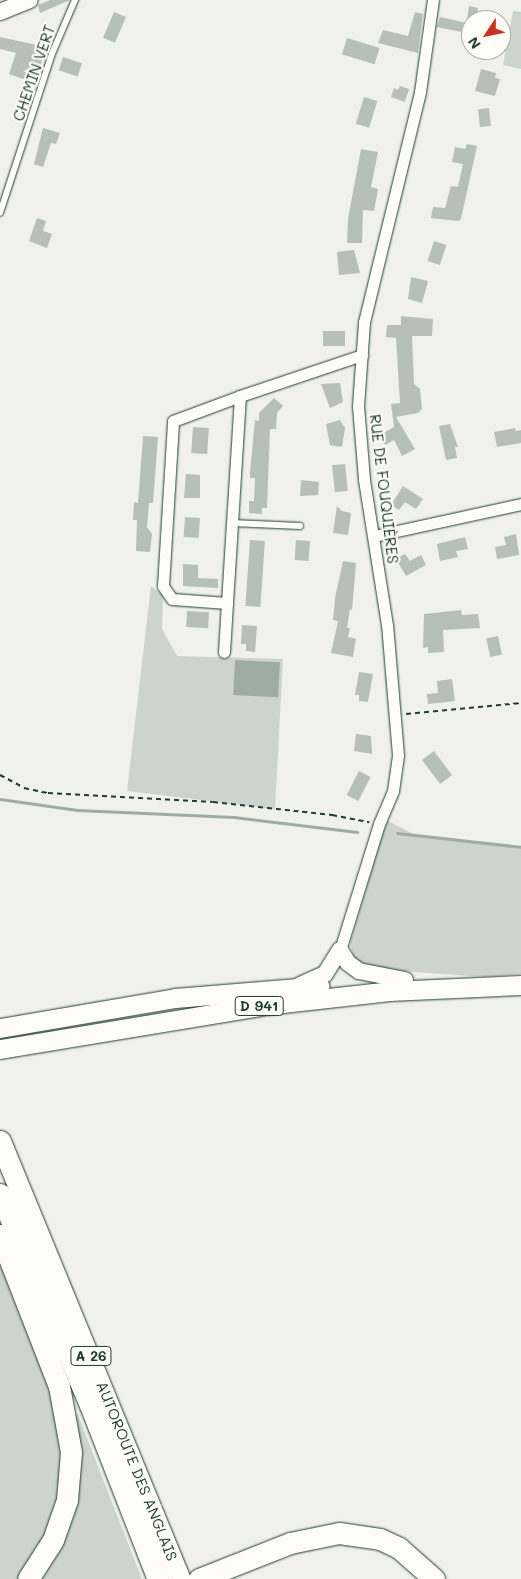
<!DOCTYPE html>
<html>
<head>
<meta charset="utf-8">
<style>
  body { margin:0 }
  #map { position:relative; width:521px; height:1579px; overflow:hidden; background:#f0f1eb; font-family:Mali,sans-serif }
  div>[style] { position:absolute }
  .green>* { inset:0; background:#cdd3cd }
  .water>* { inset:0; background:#9faca4; transform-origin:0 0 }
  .stream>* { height:3px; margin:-1.5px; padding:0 1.5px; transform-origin:1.5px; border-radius:1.5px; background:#9faca4 }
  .building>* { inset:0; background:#b6bfb8; transform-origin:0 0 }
  .path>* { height:2px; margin-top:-1px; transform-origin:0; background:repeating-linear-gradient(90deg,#1f3d34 0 5px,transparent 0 9px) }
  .roads { filter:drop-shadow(0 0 1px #1f3d34) drop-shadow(0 0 1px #1f3d34) }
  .lane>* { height:5.5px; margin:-2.75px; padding:0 2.75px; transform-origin:2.75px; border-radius:2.75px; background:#fdfcf7 }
  .street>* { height:11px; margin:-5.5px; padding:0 5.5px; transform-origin:5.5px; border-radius:5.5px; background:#fdfcf7 }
  .secondary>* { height:16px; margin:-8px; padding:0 8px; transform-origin:8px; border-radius:8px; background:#fdfcf7 }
  .primary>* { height:19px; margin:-9.5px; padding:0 9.5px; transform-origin:9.5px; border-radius:9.5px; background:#fdfcf7 }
  .highway>* { height:21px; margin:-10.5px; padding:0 10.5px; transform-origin:10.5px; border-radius:10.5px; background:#fdfcf7 }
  span { translate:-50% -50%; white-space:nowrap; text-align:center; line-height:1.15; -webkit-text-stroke:4.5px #fdfcf7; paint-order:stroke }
  .shield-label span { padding:1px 4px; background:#fdfcf7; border:1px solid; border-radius:4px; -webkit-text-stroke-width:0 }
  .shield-label { font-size:14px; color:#1f3d34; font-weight:700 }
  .street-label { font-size:15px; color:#1f3d34 }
  .north { position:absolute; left:461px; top:10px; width:50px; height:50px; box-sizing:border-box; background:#fdfcf7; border:1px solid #a4b0a9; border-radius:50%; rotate:236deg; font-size:14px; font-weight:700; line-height:20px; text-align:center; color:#1f3d34 }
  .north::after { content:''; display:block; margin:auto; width:18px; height:22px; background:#c8321e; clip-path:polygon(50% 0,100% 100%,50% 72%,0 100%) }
</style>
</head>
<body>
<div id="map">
  <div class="green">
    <div style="clip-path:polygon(513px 11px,521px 12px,521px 69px,503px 65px)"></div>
    <div style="clip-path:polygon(151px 586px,163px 596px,162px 629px,177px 656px,283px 659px,275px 809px,127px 791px)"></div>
    <div style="clip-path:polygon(386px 820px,415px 835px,521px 847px,521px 974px,484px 977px,387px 970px,366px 967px,354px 957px,350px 944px)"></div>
    <div style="clip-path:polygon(0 1257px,56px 1405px,78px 1415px,142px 1579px,0 1579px)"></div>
  </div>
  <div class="water">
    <div style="left:235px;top:660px;width:45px;height:35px;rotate:3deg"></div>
  </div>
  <div class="stream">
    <div style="left:0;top:799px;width:78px;rotate:8.1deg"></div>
    <div style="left:77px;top:810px;width:157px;rotate:2.6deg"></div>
    <div style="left:234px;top:817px;width:124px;rotate:7deg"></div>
    <div style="left:397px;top:833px;width:125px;rotate:6.4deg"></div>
  </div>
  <div class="building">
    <div style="clip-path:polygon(50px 0,70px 0,40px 13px,38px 5px)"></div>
    <div style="clip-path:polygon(469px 6px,478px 8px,476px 20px,467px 20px)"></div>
    <div style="left:114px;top:12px;width:13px;height:28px;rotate:23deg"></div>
    <div style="clip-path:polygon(415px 12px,423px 14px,418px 53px,378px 43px,383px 30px,408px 36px)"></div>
    <div style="clip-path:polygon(440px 17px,471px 24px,471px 34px,437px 27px)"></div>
    <div style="clip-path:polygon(0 37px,46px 47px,35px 83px,9px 74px,16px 53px,0 49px)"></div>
    <div style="left:347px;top:38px;width:34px;height:17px;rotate:17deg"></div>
    <div style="left:63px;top:57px;width:20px;height:14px;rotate:18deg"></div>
    <div style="clip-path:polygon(481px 69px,496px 73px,495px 78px,500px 79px,495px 96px,475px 91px)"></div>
    <div style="clip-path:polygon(400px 86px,409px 89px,405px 102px,391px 97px,394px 88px,398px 90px)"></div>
    <div style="left:364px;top:97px;width:14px;height:28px;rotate:17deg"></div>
    <div style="left:489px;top:108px;width:18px;height:11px;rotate:84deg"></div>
    <div style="clip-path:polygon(43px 128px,60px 133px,56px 144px,51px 143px,43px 167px,34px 164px)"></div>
    <div style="clip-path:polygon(467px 144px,477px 146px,461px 219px,458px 221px,431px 218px,433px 207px,445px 208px,451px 186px,458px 187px,463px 164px,452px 162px,455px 147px,465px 149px)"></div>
    <div style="clip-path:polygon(361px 149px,378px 152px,371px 187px,378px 189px,374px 211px,363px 210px,362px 243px,347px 243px,348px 219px)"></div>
    <div style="clip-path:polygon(37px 218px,46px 221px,43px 231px,52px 234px,47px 248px,29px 241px)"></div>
    <div style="left:434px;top:241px;width:13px;height:21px;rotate:18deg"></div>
    <div style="clip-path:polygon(354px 250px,360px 273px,339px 275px,337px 252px)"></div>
    <div style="clip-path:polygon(411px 277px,428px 281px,422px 303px,408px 299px)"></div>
    <div style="clip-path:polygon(401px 316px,433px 319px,432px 336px,412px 336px,414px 384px,420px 389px,422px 409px,418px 413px,396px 417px,415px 449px,402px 456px,394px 440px,385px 445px,380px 435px,394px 427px,391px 404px,400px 403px,396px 338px,386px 337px,387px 325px,401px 325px)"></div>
    <div style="left:323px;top:331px;width:22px;height:15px"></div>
    <div style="clip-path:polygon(340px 383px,343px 402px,330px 408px,321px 384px)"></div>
    <div style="clip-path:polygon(274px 398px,283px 406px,277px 413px,276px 429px,270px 429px,267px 508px,262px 508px,262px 514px,249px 513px,249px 501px,254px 501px,255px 478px,250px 478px,250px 472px,255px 420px,259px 421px,259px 413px)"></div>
    <div style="clip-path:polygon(340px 420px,345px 428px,342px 447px,330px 445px,326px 424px)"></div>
    <div style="clip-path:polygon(450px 424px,458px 447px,455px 447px,457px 458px,446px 460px,439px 426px)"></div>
    <div style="left:193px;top:427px;width:16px;height:26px;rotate:4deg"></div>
    <div style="clip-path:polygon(515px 428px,516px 431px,521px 430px,521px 443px,497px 447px,494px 432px)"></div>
    <div style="clip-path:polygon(143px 436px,158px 437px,153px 503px,149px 503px,147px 527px,152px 534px,150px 552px,136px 551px,137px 520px,133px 520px,134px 502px,138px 503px)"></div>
    <div style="left:345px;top:464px;width:27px;height:13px;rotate:84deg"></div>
    <div style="clip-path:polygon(186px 474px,200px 475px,200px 498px,184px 498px)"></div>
    <div style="clip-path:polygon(301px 480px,319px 482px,318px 495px,300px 496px)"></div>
    <div style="clip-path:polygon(403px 486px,423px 499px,416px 509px,405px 502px,399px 510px,391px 505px)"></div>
    <div style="clip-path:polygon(337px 506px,342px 511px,351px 513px,348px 535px,333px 533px)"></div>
    <div style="left:185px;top:517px;width:15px;height:20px;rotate:4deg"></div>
    <div style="clip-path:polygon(516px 534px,519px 555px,497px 559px,495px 547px,506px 545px,504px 537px)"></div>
    <div style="clip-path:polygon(465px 537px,468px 549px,456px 551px,458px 557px,440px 561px,437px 544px)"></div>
    <div style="left:250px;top:540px;width:15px;height:66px;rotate:4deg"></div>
    <div style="left:296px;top:540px;width:14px;height:20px;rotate:4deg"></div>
    <div style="clip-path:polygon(405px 554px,410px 561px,421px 555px,426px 565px,406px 576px,396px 559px)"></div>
    <div style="clip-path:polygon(343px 561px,356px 563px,352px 610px,350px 609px,347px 628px,350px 628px,348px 637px,356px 639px,353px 657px,331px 653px,338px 621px,333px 620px,335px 598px)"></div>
    <div style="clip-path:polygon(183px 564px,198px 565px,198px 578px,218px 579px,218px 588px,183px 586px)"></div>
    <div style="clip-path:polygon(461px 610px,462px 615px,478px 614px,480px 628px,443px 630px,444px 652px,428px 653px,428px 647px,423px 648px,424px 614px)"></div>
    <div style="left:187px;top:611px;width:22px;height:16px;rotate:3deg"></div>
    <div style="clip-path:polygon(242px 625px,257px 626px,255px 652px,246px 651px,246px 644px,241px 644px)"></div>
    <div style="left:498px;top:636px;width:19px;height:12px;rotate:78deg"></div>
    <div style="clip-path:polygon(359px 672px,373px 674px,368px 702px,359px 701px,359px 695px,355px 695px)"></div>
    <div style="clip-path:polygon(452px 679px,455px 701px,428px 704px,427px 694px,438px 693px,437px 681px)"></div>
    <div style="clip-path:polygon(356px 734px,371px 736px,372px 754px,354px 751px)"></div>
    <div style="left:434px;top:751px;width:30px;height:15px;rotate:53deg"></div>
    <div style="left:359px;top:771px;width:13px;height:27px;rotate:27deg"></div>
  </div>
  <div class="path">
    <div style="left:406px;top:714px;width:116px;rotate:-5.5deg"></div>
    <div style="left:0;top:775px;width:27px;rotate:28deg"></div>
    <div style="left:24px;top:788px;width:25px;rotate:12deg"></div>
    <div style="left:48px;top:793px;width:165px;rotate:3.1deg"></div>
    <div style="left:213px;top:802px;width:120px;rotate:6.2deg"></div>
    <div style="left:332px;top:815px;width:38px;rotate:11deg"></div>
  </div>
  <div class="roads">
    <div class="lane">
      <div style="left:0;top:213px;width:167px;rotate:-71.9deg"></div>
      <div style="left:52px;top:54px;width:59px;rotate:-66.9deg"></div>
      <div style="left:232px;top:523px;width:68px;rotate:2.5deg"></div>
    </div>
    <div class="street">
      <div style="left:240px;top:396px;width:207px;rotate:93.6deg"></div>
      <div style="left:227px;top:603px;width:55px;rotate:-175.8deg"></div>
      <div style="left:172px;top:599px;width:16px;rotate:-125deg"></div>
      <div style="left:163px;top:586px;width:165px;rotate:-86.5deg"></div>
      <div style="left:173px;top:421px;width:72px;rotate:-20.5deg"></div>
      <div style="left:240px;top:396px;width:129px;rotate:-18.6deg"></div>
      <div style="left:374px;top:536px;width:150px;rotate:-12.3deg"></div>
      <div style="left:224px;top:652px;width:49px;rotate:-86.5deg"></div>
      <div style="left:340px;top:950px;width:132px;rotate:-72.8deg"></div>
      <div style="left:379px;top:824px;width:36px;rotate:-67deg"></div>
      <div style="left:393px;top:791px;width:36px;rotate:-82deg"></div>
      <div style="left:398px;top:755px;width:130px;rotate:-94.8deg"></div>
      <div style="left:387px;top:625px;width:148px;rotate:-99deg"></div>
      <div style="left:364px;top:479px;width:73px;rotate:-94.7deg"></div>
      <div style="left:358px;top:406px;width:84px;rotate:-85.9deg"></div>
      <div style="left:364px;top:322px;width:237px;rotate:-76.3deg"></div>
      <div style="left:420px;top:92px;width:93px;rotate:-82deg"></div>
    </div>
    <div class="secondary">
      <div style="left:0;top:12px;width:32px;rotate:-22deg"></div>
      <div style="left:340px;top:950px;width:15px;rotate:58deg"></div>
      <div style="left:348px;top:963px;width:14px;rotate:36deg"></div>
      <div style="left:359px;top:971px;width:47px;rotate:11.1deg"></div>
      <div style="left:300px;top:985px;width:27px;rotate:-24deg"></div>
      <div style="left:325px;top:974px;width:28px;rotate:-58deg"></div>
    </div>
    <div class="primary">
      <div style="left:0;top:1028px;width:178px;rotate:-9.7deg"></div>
      <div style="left:175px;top:998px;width:145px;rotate:-4.7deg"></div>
      <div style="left:0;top:1049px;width:269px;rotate:-9.4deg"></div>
      <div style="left:265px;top:1005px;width:125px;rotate:-6.4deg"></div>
      <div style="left:389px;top:991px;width:132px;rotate:-2.6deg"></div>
    </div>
    <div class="highway">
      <div style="left:0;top:1141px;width:474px;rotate:67.7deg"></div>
      <div style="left:0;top:1194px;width:229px;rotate:66.9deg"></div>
      <div style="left:90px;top:1405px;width:187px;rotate:68.7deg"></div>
      <div style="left:0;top:1235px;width:162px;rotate:68.7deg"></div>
      <div style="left:59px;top:1386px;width:67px;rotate:79.7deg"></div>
      <div style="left:71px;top:1452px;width:48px;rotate:94.8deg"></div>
      <div style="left:67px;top:1500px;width:42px;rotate:109.3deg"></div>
      <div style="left:53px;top:1540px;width:46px;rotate:122.7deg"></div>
      <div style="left:199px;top:1579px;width:98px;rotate:-21.6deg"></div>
      <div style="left:290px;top:1543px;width:50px;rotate:-11.5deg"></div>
      <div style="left:339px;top:1533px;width:41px;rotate:8.3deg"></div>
      <div style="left:380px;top:1539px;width:21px;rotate:25deg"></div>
      <div style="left:399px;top:1548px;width:47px;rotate:41.5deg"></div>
    </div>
  </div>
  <div class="shield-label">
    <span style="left:259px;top:1006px">D 941</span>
    <span style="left:91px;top:1356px">A 26</span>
  </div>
  <div class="street-label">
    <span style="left:34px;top:73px;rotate:-71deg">CHEMIN VERT</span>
    <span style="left:384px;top:489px;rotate:83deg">RUE DE FOUQUIÈRES</span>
    <span style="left:137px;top:1471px;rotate:68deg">AUTOROUTE DES ANGLAIS</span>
  </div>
  <div class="north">N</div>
</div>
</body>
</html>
